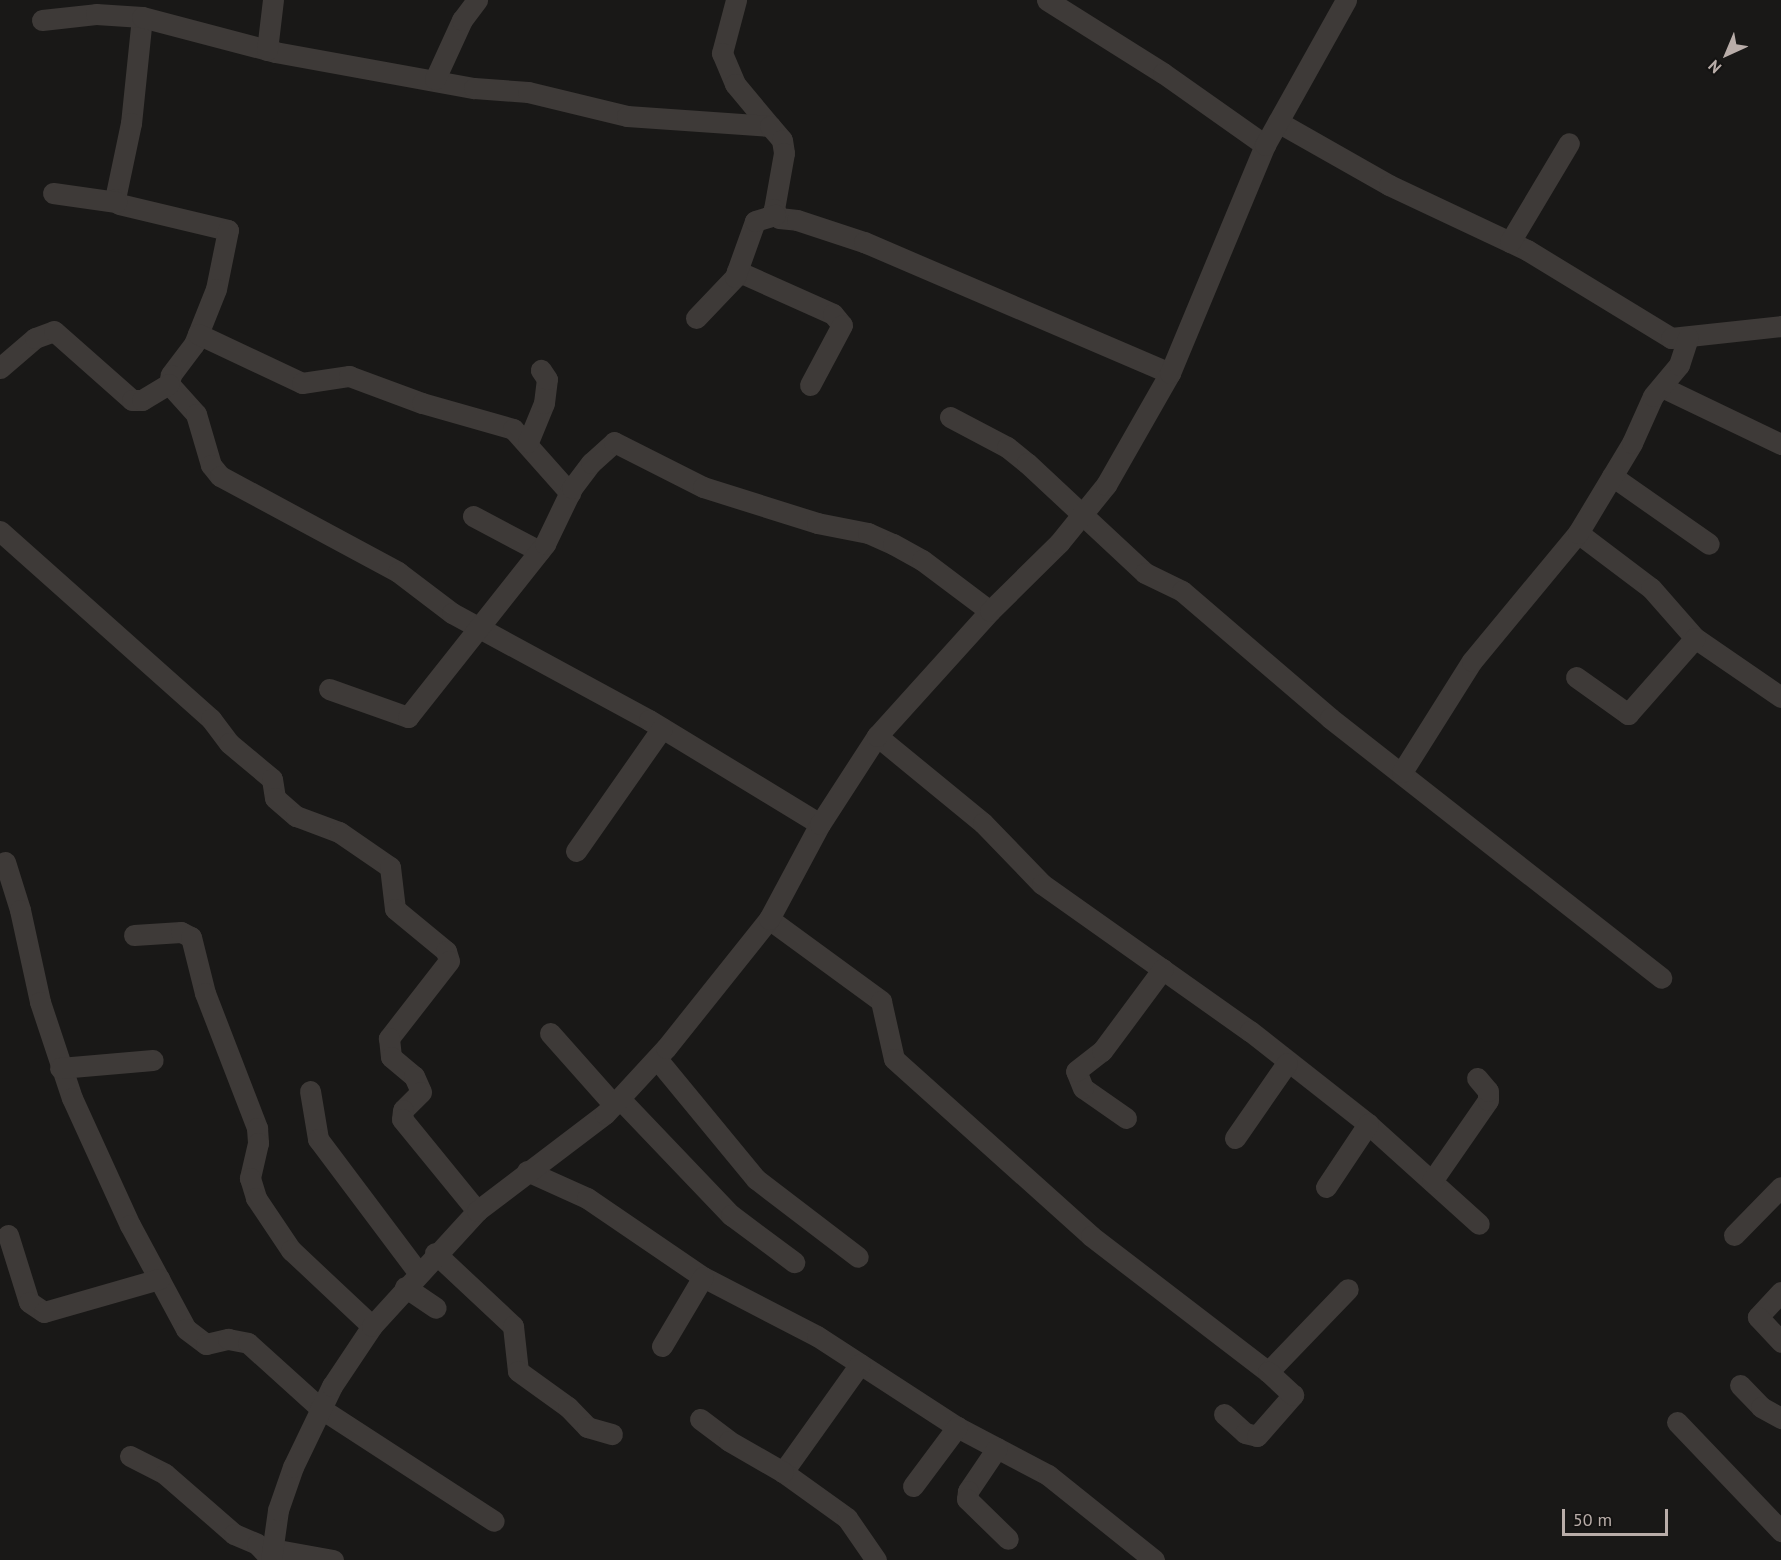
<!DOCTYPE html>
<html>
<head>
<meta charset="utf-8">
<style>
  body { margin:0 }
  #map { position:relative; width:1781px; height:1560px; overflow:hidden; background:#191817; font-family:"PT Sans",sans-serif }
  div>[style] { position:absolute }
  .minor>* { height:21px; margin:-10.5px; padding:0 10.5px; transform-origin:10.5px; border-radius:10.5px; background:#3e3a38 }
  span { translate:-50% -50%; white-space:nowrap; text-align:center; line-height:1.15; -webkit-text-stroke:4.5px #141312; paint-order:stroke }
  .north { position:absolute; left:1697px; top:24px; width:60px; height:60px; -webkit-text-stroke:4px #141312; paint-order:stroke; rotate:224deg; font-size:16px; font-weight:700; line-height:24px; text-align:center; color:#b9ada9 }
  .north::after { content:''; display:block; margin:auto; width:21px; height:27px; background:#b9ada9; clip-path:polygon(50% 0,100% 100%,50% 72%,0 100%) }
  .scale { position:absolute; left:1562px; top:1509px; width:106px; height:27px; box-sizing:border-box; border:3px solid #b9ada9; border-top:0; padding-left:8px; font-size:18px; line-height:21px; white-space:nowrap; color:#b9ada9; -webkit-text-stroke:4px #141312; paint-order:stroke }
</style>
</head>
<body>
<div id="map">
  <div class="minor">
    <div style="left:736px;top:0;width:55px;rotate:104.8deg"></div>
    <div style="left:722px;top:53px;width:34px;rotate:67deg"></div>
    <div style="left:735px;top:84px;width:55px;rotate:50.2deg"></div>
    <div style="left:1047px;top:0;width:137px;rotate:32.2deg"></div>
    <div style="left:1163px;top:73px;width:125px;rotate:35.2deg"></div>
    <div style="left:142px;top:17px;width:107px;rotate:95.9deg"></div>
    <div style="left:131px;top:123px;width:78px;rotate:101.9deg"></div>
    <div style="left:115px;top:199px;width:6px;rotate:51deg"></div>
    <div style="left:119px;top:204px;width:112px;rotate:13.4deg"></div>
    <div style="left:228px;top:230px;width:60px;rotate:101.5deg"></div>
    <div style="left:216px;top:289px;width:59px;rotate:111.8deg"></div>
    <div style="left:194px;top:344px;width:39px;rotate:127deg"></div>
    <div style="left:171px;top:375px;width:9px;rotate:103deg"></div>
    <div style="left:169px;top:384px;width:40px;rotate:48deg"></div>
    <div style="left:196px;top:414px;width:53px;rotate:73.6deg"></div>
    <div style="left:211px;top:465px;width:14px;rotate:51deg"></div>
    <div style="left:220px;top:476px;width:202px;rotate:28.3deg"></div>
    <div style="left:398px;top:572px;width:68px;rotate:37.2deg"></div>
    <div style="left:452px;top:613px;width:224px;rotate:28.5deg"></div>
    <div style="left:649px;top:720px;width:200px;rotate:31.3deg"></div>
    <div style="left:42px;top:20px;width:54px;rotate:-6.3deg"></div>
    <div style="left:96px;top:14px;width:46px;rotate:3.7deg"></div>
    <div style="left:142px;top:17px;width:138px;rotate:14.7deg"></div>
    <div style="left:275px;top:52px;width:202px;rotate:10.3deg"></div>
    <div style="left:474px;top:88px;width:54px;rotate:4.2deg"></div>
    <div style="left:528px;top:92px;width:102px;rotate:13.6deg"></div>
    <div style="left:627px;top:116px;width:143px;rotate:4deg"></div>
    <div style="left:770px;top:126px;width:18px;rotate:49deg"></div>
    <div style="left:782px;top:140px;width:13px;rotate:81deg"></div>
    <div style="left:784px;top:153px;width:57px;rotate:100.1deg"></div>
    <div style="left:774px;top:209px;width:10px;rotate:61deg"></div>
    <div style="left:779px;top:218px;width:18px;rotate:6deg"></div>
    <div style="left:797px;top:220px;width:71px;rotate:18.2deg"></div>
    <div style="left:864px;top:242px;width:333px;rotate:23.2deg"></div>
    <div style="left:267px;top:50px;width:50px;rotate:-83.2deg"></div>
    <div style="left:435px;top:79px;width:65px;rotate:-65.4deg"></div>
    <div style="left:462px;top:20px;width:25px;rotate:-53deg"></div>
    <div style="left:1278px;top:122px;width:128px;rotate:29.6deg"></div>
    <div style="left:1389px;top:185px;width:153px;rotate:25.2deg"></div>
    <div style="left:1527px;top:250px;width:169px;rotate:31.4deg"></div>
    <div style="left:1671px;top:338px;width:111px;rotate:-6.2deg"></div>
    <div style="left:53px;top:193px;width:64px;rotate:8.1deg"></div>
    <div style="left:1510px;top:242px;width:115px;rotate:-59.2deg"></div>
    <div style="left:737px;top:271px;width:105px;rotate:24.1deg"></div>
    <div style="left:833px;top:314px;width:14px;rotate:51deg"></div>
    <div style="left:842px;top:325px;width:68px;rotate:118.1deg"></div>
    <div style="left:696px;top:318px;width:57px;rotate:-46.4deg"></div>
    <div style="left:735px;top:277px;width:59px;rotate:-70.3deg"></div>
    <div style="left:755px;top:221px;width:21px;rotate:-17deg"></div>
    <div style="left:198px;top:334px;width:115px;rotate:25.2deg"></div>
    <div style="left:302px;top:383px;width:48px;rotate:-8.5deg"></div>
    <div style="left:349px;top:376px;width:78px;rotate:20.3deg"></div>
    <div style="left:422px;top:403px;width:95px;rotate:15.9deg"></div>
    <div style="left:513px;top:429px;width:86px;rotate:48.3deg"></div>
    <div style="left:0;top:368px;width:46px;rotate:-40.6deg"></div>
    <div style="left:35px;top:338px;width:20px;rotate:-20deg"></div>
    <div style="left:54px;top:331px;width:104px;rotate:41.5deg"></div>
    <div style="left:132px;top:400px;width:10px"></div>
    <div style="left:142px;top:400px;width:31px;rotate:-31deg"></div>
    <div style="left:1662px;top:387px;width:132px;rotate:25.6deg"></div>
    <div style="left:950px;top:417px;width:64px;rotate:27.8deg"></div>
    <div style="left:1007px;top:447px;width:26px;rotate:39deg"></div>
    <div style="left:1027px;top:463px;width:161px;rotate:43deg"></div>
    <div style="left:1145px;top:573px;width:41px;rotate:25.9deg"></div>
    <div style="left:1182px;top:591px;width:195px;rotate:40.6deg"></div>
    <div style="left:1330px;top:718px;width:421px;rotate:38.1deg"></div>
    <div style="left:528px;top:442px;width:42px;rotate:-67.7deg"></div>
    <div style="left:544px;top:403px;width:24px;rotate:-83deg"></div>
    <div style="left:547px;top:379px;width:11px;rotate:-124deg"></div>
    <div style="left:1612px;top:476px;width:118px;rotate:35deg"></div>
    <div style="left:473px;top:516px;width:75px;rotate:27.9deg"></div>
    <div style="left:0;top:531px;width:283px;rotate:41.7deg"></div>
    <div style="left:211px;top:719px;width:30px;rotate:53deg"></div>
    <div style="left:229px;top:743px;width:56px;rotate:39.9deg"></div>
    <div style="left:272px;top:779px;width:19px;rotate:81deg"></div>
    <div style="left:275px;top:798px;width:28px;rotate:41deg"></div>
    <div style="left:296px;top:816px;width:46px;rotate:20.4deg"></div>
    <div style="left:339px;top:832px;width:62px;rotate:34.5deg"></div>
    <div style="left:390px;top:867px;width:42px;rotate:83.2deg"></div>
    <div style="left:395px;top:909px;width:66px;rotate:39.5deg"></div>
    <div style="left:446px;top:951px;width:10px;rotate:73deg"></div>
    <div style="left:449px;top:961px;width:98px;rotate:127.9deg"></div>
    <div style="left:389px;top:1038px;width:19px;rotate:84deg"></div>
    <div style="left:391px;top:1057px;width:30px;rotate:40deg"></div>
    <div style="left:414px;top:1076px;width:17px;rotate:66deg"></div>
    <div style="left:421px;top:1092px;width:25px;rotate:135deg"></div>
    <div style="left:403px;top:1110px;width:9px;rotate:96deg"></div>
    <div style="left:402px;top:1119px;width:119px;rotate:50.8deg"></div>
    <div style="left:1578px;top:533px;width:91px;rotate:37deg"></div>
    <div style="left:1651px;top:588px;width:67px;rotate:48.7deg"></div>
    <div style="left:1695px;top:638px;width:104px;rotate:34.5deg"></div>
    <div style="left:1576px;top:677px;width:64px;rotate:35.4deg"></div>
    <div style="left:1628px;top:714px;width:101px;rotate:-48.6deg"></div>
    <div style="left:329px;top:689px;width:84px;rotate:19.5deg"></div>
    <div style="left:408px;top:717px;width:221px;rotate:-51.6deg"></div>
    <div style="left:545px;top:544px;width:62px;rotate:-64.3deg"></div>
    <div style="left:572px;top:488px;width:31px;rotate:-53deg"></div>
    <div style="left:591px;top:463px;width:31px;rotate:-42deg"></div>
    <div style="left:614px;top:442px;width:100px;rotate:26.8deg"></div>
    <div style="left:703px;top:487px;width:120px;rotate:17.5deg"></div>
    <div style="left:817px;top:523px;width:52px;rotate:11.1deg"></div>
    <div style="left:868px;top:533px;width:27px;rotate:24deg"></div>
    <div style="left:893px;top:544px;width:33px;rotate:29deg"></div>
    <div style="left:922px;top:560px;width:85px;rotate:36.9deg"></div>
    <div style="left:877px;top:736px;width:137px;rotate:39.4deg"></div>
    <div style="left:983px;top:823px;width:85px;rotate:46deg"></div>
    <div style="left:1042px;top:884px;width:255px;rotate:35.3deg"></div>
    <div style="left:1250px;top:1031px;width:150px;rotate:38.2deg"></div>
    <div style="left:1368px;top:1124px;width:149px;rotate:42deg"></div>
    <div style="left:1402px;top:772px;width:131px;rotate:-57.8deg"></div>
    <div style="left:1472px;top:661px;width:166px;rotate:-50.4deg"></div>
    <div style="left:1578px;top:533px;width:105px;rotate:-59deg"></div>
    <div style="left:1632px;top:443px;width:51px;rotate:-65.9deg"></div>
    <div style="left:1653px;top:396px;width:40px;rotate:-50deg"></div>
    <div style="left:1679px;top:365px;width:29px;rotate:-72deg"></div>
    <div style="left:576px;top:851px;width:150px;rotate:-55deg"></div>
    <div style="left:5px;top:862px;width:50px;rotate:72.6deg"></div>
    <div style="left:20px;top:910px;width:94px;rotate:77.7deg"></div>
    <div style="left:40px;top:1002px;width:101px;rotate:71.6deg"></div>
    <div style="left:72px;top:1098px;width:140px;rotate:65.5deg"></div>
    <div style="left:130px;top:1225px;width:118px;rotate:61.7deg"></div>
    <div style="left:186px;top:1329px;width:25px;rotate:37deg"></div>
    <div style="left:206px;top:1344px;width:23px;rotate:-13deg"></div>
    <div style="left:228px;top:1339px;width:20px;rotate:11deg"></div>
    <div style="left:248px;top:1343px;width:97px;rotate:42.1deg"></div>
    <div style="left:320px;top:1408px;width:207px;rotate:33deg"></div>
    <div style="left:769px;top:919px;width:139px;rotate:36.2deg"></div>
    <div style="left:881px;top:1001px;width:59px;rotate:77.4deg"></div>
    <div style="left:894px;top:1059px;width:265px;rotate:41.9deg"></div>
    <div style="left:1091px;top:1236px;width:223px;rotate:37.5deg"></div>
    <div style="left:1268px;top:1372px;width:115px;rotate:-46.1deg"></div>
    <div style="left:134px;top:935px;width:47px;rotate:-3.7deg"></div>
    <div style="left:181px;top:932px;width:11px;rotate:27deg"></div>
    <div style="left:191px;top:937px;width:58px;rotate:76deg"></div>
    <div style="left:205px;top:993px;width:145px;rotate:68.9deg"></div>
    <div style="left:257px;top:1128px;width:15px;rotate:86deg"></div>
    <div style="left:258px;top:1143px;width:36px;rotate:103deg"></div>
    <div style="left:250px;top:1178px;width:21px;rotate:73deg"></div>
    <div style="left:256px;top:1198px;width:63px;rotate:56.1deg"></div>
    <div style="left:291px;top:1250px;width:111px;rotate:43.2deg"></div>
    <div style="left:550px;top:1033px;width:96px;rotate:48.4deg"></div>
    <div style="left:657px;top:1059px;width:156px;rotate:50.5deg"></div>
    <div style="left:756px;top:1179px;width:128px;rotate:37.4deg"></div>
    <div style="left:60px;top:1068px;width:93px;rotate:-4.9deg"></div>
    <div style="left:310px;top:1091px;width:49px;rotate:80.5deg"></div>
    <div style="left:318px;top:1139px;width:166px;rotate:53.1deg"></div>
    <div style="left:620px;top:1099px;width:161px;rotate:46.3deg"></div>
    <div style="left:731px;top:1215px;width:79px;rotate:36.7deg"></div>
    <div style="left:1126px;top:1118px;width:52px;rotate:-145.1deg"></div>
    <div style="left:1083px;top:1088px;width:18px;rotate:-112deg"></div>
    <div style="left:1076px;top:1071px;width:33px;rotate:-38deg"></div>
    <div style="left:1102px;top:1051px;width:102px;rotate:-53.4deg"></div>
    <div style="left:1235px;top:1138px;width:91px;rotate:-55.3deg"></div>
    <div style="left:527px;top:1171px;width:66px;rotate:24.2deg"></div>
    <div style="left:587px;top:1198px;width:140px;rotate:34.3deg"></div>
    <div style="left:703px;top:1277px;width:128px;rotate:27.4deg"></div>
    <div style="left:817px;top:1336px;width:167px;rotate:33deg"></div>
    <div style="left:957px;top:1427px;width:103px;rotate:27.8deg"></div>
    <div style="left:1048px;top:1475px;width:136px;rotate:38.7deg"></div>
    <div style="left:1432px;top:1181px;width:98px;rotate:-55.3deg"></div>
    <div style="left:1488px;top:1100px;width:9px;rotate:-90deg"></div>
    <div style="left:1488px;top:1091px;width:17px;rotate:-130deg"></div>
    <div style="left:1326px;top:1187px;width:76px;rotate:-56.3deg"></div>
    <div style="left:8px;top:1235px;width:70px;rotate:72.6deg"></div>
    <div style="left:29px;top:1302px;width:18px;rotate:34deg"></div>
    <div style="left:44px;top:1312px;width:120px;rotate:-16deg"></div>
    <div style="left:1734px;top:1235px;width:67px;rotate:-45.6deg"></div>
    <div style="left:435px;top:1253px;width:107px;rotate:43.1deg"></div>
    <div style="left:513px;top:1326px;width:45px;rotate:83.7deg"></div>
    <div style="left:518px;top:1371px;width:62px;rotate:35.8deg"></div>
    <div style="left:568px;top:1407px;width:28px;rotate:46deg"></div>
    <div style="left:587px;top:1427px;width:26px;rotate:16deg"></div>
    <div style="left:405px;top:1287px;width:37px;rotate:34deg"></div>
    <div style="left:1781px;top:1292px;width:34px;rotate:133deg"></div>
    <div style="left:1758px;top:1317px;width:34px;rotate:47deg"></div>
    <div style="left:662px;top:1346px;width:80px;rotate:-59.3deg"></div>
    <div style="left:860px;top:1364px;width:133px;rotate:125.5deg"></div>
    <div style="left:783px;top:1472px;width:79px;rotate:35.7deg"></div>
    <div style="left:847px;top:1518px;width:51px;rotate:55.4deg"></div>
    <div style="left:1740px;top:1385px;width:30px;rotate:46deg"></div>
    <div style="left:1761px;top:1407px;width:23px;rotate:29deg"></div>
    <div style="left:1224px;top:1414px;width:28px;rotate:42deg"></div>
    <div style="left:1245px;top:1433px;width:12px;rotate:14deg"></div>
    <div style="left:1257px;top:1436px;width:55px;rotate:-48.7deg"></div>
    <div style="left:1293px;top:1395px;width:34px;rotate:-137deg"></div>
    <div style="left:700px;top:1419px;width:36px;rotate:37deg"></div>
    <div style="left:729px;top:1441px;width:62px;rotate:29.9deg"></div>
    <div style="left:1677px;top:1422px;width:151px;rotate:46.3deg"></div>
    <div style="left:997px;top:1448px;width:52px;rotate:124deg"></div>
    <div style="left:968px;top:1491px;width:8px;rotate:97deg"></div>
    <div style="left:967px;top:1499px;width:57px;rotate:44.3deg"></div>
    <div style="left:130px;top:1456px;width:39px;rotate:27deg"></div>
    <div style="left:165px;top:1474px;width:91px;rotate:41deg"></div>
    <div style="left:234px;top:1534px;width:25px;rotate:23deg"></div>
    <div style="left:257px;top:1544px;width:21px;rotate:47deg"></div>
    <div style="left:913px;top:1486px;width:74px;rotate:-53.3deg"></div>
    <div style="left:272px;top:1549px;width:62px;rotate:10.2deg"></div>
    <div style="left:271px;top:1560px;width:50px;rotate:-82deg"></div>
    <div style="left:278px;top:1510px;width:46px;rotate:-70.8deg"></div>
    <div style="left:293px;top:1467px;width:90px;rotate:-64.3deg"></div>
    <div style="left:332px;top:1386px;width:72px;rotate:-56.3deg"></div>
    <div style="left:372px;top:1326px;width:156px;rotate:-47.6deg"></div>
    <div style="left:477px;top:1211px;width:161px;rotate:-37.2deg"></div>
    <div style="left:605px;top:1114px;width:90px;rotate:-47.3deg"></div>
    <div style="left:666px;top:1048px;width:165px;rotate:-51.4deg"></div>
    <div style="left:769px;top:919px;width:108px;rotate:-61.8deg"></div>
    <div style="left:820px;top:824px;width:105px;rotate:-57.1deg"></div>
    <div style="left:877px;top:736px;width:169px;rotate:-47.9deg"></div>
    <div style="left:990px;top:611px;width:97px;rotate:-44.6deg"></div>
    <div style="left:1059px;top:543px;width:75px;rotate:-51deg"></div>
    <div style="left:1106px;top:485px;width:129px;rotate:-60.3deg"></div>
    <div style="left:1170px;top:373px;width:247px;rotate:-67.4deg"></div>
    <div style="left:1265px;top:145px;width:166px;rotate:-60.8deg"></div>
  </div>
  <div class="north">N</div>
  <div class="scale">50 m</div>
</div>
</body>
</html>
